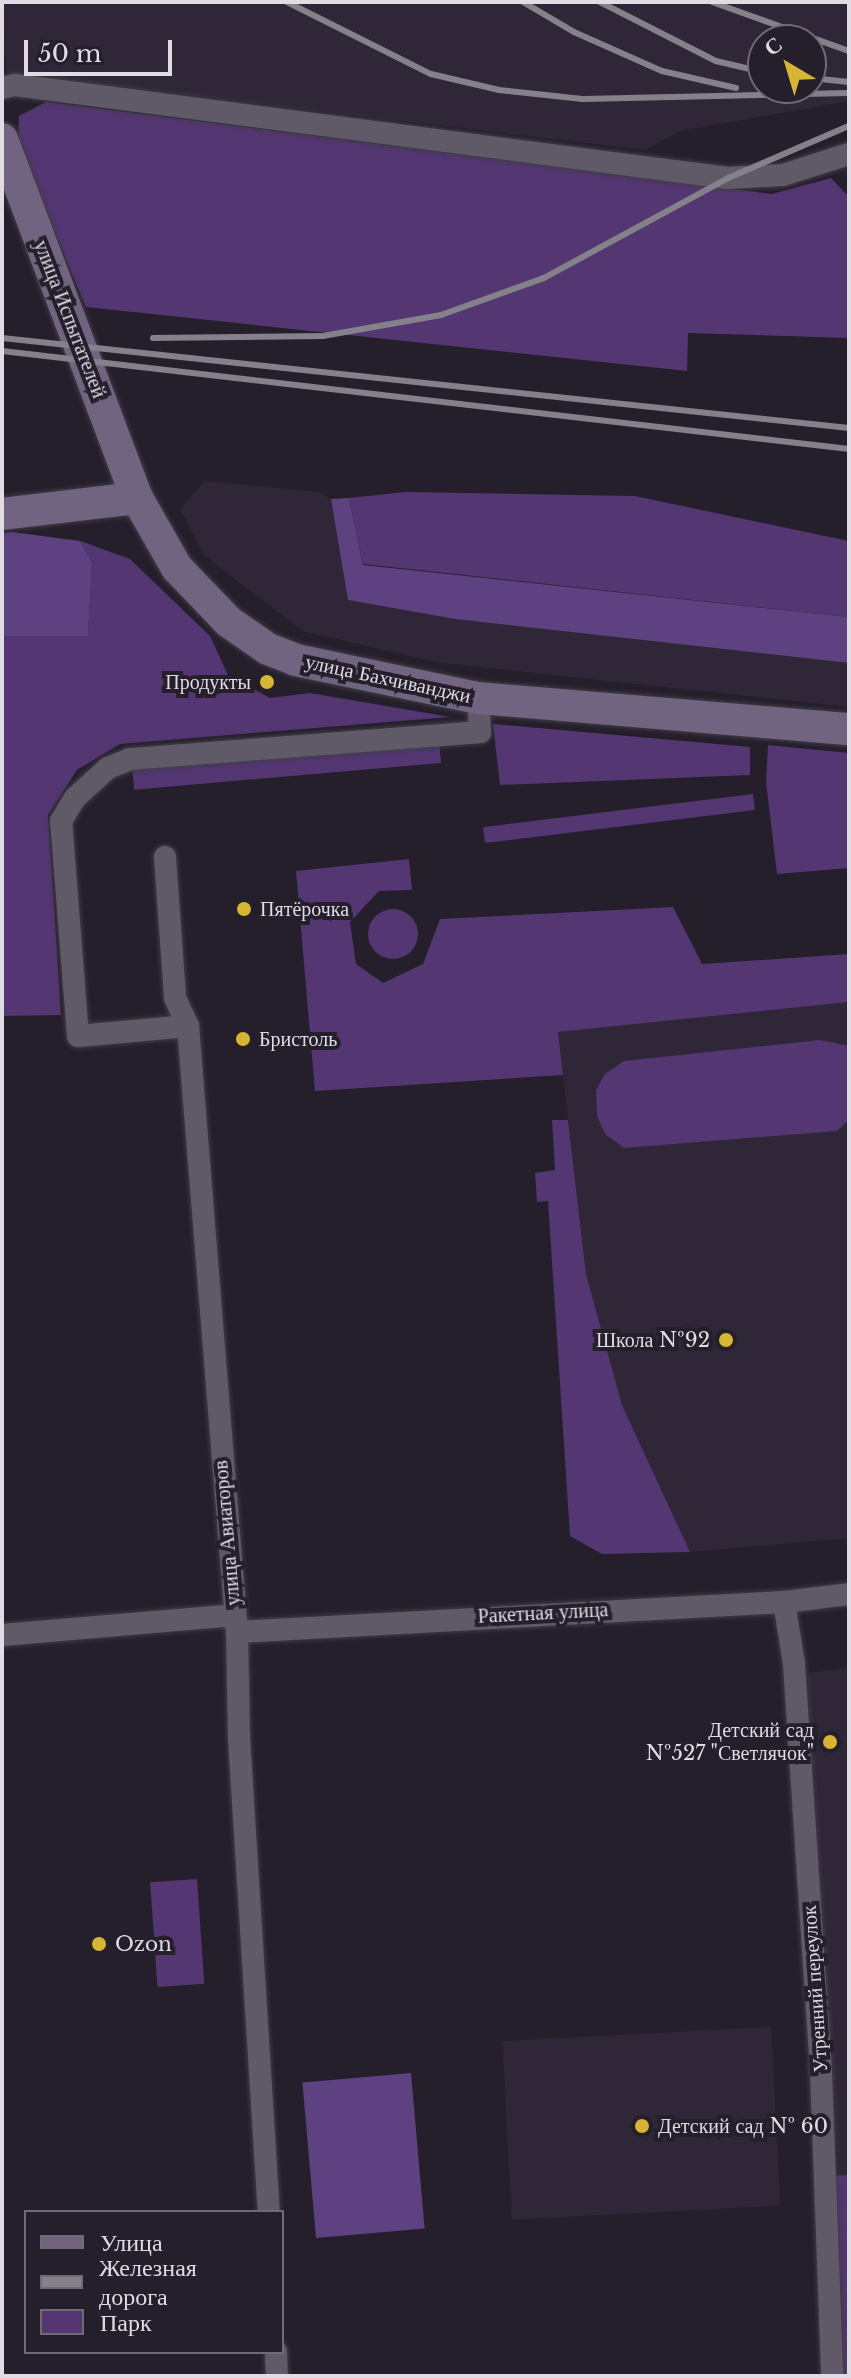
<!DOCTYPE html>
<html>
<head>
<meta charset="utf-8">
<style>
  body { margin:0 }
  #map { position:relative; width:851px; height:2378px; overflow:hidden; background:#241f2b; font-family:"Libre Baskerville",serif }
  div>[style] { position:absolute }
  .built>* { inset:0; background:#2f2738; transform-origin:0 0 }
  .green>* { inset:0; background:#533672; transform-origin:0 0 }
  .round { border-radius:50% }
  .forest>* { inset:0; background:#5e4180; transform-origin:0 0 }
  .roads { filter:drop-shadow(0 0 2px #403c46) drop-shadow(0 0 2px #403c46) }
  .minor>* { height:22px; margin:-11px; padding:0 11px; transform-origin:11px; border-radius:11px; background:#605a68 }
  .secondary>* { height:32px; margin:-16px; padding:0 16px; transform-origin:16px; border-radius:16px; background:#706480 }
  .rail>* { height:6px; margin:-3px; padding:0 3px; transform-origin:3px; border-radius:3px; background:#85818b }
  .dots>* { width:22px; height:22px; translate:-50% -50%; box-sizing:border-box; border:4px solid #241f2b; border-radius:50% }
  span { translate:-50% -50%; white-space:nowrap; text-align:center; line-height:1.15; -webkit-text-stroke:8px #241f2b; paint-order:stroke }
  .street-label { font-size:20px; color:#dfdce4 }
  .poi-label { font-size:20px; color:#dfdce4 }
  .right { translate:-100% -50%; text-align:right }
  .left { translate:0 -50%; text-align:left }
  .frame { position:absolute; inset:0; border:4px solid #dfdce4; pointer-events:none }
  .legend { position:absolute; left:24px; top:2210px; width:260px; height:144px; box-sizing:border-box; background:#241f2b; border:2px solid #6f6b75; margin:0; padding:10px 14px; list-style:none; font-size:24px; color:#dfdce4 }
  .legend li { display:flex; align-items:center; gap:16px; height:40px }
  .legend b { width:40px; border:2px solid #6f6b75 }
  .north { position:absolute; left:747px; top:24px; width:80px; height:80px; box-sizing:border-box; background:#241f2b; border:2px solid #6f6b75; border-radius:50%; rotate:322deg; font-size:22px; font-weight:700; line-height:32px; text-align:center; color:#dfdce4 }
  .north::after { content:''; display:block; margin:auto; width:28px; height:36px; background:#d6b534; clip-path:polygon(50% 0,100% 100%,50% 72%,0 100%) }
  .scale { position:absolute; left:24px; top:40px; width:148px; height:36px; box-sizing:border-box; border:4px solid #dfdce4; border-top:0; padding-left:10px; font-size:24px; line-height:28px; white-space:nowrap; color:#dfdce4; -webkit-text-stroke:6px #241f2b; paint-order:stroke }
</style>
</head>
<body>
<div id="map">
  <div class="built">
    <div style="clip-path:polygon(evenodd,2px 2px,849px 2px,849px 101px,680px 131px,645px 150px,6px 73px,2px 2px,811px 40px,811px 88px,763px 88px,763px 40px,811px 40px)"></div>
    <div style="clip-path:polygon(205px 481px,319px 492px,331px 499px,348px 600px,455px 619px,849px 663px,849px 707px,435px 662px,303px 631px,204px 555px,180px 509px)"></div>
    <div style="clip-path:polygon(849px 1002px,849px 1538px,690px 1552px,622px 1405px,586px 1275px,558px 1032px)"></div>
    <div style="clip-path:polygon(849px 1668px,849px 2175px,839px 2176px,807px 1673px)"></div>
    <div style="left:771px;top:2027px;width:179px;height:269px;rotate:87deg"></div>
  </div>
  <div class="green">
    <div style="clip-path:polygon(46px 102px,772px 194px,831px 178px,849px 197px,849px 338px,688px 333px,687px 371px,86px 307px,18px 144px,19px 116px)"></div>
    <div style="clip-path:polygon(405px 492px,635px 496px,849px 541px,849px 617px,363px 564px,349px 498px)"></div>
    <div style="clip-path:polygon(80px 541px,130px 559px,210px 636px,228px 675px,270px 698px,310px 693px,450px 717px,120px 744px,77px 770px,48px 815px,61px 1015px,2px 1016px,2px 636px,88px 636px,92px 563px)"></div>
    <div style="clip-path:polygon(493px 724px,750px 747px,750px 775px,500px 785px)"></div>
    <div style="left:439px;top:739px;width:24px;height:308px;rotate:85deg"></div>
    <div style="clip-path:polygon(768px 745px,849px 753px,849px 868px,777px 874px,766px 782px)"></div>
    <div style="left:753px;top:794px;width:16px;height:272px;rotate:83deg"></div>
    <div style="clip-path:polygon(409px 859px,412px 890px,379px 891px,350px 922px,356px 964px,383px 983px,423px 964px,440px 919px,673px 907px,702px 964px,849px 954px,849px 1002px,558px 1032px,563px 1075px,315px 1091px,296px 871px)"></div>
    <div class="round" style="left:368px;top:909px;width:50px;height:50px"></div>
    <div style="clip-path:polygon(820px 1040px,849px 1046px,849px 1120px,837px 1131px,624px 1148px,605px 1134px,597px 1116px,596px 1090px,605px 1074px,624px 1061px)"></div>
    <div style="clip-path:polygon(552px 1120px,568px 1120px,586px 1274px,622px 1405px,690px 1552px,602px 1554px,570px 1536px,548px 1201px,537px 1202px,535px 1173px,555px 1170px)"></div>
    <div style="left:197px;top:1879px;width:105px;height:47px;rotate:86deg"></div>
    <div style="clip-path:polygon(849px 2175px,849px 2376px,833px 2376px,824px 2176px)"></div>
  </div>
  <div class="forest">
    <div style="clip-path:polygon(349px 498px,363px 565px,849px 617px,849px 663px,455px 619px,348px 600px,331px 499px)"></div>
    <div style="clip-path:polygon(12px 532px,80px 541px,92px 563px,88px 636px,2px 636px,2px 533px)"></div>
    <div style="left:411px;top:2073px;width:156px;height:109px;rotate:85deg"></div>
  </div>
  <div class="roads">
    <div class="minor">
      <div style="left:2px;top:88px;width:13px;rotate:-13deg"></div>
      <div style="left:15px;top:85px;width:719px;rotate:7.43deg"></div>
      <div style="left:728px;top:178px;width:55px;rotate:-3.1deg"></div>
      <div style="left:783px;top:175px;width:69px;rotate:-17.7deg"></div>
      <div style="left:165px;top:857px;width:141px;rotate:85.9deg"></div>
      <div style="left:175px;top:998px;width:31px;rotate:65deg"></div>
      <div style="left:188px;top:1026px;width:608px;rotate:85.38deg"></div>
      <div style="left:237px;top:1632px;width:106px;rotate:88.9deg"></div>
      <div style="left:239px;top:1738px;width:475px;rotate:86.4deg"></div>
      <div style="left:188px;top:1026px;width:110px;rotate:174.8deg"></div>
      <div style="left:78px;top:1036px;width:216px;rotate:-94.5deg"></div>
      <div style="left:61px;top:821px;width:27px;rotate:-59deg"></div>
      <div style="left:75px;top:798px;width:45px;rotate:-42.3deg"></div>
      <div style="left:108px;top:768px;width:24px;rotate:-22deg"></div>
      <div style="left:130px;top:759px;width:351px;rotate:-4.4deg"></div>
      <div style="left:480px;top:732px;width:34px;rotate:-93deg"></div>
      <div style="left:784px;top:1602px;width:63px;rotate:80.8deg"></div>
      <div style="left:794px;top:1664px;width:408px;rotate:86.2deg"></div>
      <div style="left:821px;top:2071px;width:305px;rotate:87.9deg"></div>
      <div style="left:237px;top:1632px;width:548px;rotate:-3.14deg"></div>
      <div style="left:784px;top:1602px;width:65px;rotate:-7deg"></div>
      <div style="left:2px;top:1635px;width:233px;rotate:-4.9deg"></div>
      <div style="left:276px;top:2352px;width:24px;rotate:88deg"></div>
    </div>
    <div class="secondary">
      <div style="left:2px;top:139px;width:384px;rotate:69.4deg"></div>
      <div style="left:137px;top:498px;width:81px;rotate:60.3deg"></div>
      <div style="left:177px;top:568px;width:75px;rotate:46.1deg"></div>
      <div style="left:229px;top:622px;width:47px;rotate:34.7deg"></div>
      <div style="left:268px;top:649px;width:30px;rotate:21deg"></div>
      <div style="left:296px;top:660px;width:186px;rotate:11.8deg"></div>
      <div style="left:478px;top:698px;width:372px;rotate:4.8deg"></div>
      <div style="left:2px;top:514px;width:136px;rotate:-6.8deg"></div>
    </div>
  </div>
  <div class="rail">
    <div style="left:287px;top:2px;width:161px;rotate:26.6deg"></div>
    <div style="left:431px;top:74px;width:70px;rotate:13.2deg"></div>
    <div style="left:499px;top:90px;width:84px;rotate:6.1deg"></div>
    <div style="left:583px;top:99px;width:266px;rotate:-1.3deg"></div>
    <div style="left:523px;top:2px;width:59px;rotate:30.5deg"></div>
    <div style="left:574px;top:32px;width:96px;rotate:23.9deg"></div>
    <div style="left:662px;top:71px;width:76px;rotate:12.9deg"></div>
    <div style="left:600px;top:2px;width:130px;rotate:27deg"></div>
    <div style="left:716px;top:61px;width:48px;rotate:13.2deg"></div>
    <div style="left:712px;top:2px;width:145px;rotate:19.7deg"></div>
    <div style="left:811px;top:78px;width:38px;rotate:6deg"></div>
    <div style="left:2px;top:338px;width:852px;rotate:6.07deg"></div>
    <div style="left:153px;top:338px;width:170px;rotate:-0.7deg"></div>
    <div style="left:323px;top:336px;width:120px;rotate:-10.1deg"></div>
    <div style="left:441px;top:315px;width:109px;rotate:-19.8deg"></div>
    <div style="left:544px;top:278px;width:209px;rotate:-28.5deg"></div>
    <div style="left:728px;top:178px;width:132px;rotate:-23.3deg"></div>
    <div style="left:2px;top:351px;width:853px;rotate:6.6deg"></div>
  </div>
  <div class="dots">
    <div style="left:267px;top:682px;background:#d6b534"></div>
    <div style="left:244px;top:909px;background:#d6b534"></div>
    <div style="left:243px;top:1039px;background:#d6b534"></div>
    <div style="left:726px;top:1340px;background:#d6b534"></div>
    <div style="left:830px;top:1742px;background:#d6b534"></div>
    <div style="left:99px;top:1944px;background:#d6b534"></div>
    <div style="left:642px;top:2126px;background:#d6b534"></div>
  </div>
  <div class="street-label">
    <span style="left:70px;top:319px;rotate:69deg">улица Испытателей</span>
    <span style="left:388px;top:679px;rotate:12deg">улица Бахчиванджи</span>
    <span style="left:227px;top:1533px;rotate:-95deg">улица Авиаторов</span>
    <span style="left:543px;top:1613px;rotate:-3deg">Ракетная улица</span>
    <span style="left:815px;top:1989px;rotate:-94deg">Утренний переулок</span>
  </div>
  <div class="poi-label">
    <span class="right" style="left:251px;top:682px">Продукты</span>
    <span class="left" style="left:260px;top:909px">Пятёрочка</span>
    <span class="left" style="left:259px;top:1039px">Бристоль</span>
    <span class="right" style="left:710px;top:1340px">Школа №92</span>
    <span class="right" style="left:814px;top:1742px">Детский сад<br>№527 "Светлячок"</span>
    <span class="left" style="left:115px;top:1944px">Ozon</span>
    <span class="left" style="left:658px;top:2126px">Детский сад № 60</span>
  </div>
  <div class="frame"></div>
  <ul class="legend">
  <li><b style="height:10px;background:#706480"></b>Улица</li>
  <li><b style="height:10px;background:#85818b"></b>Железная дорога</li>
  <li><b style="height:22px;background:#533672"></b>Парк</li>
  </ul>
  <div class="north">С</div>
  <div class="scale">50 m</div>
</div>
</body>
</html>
